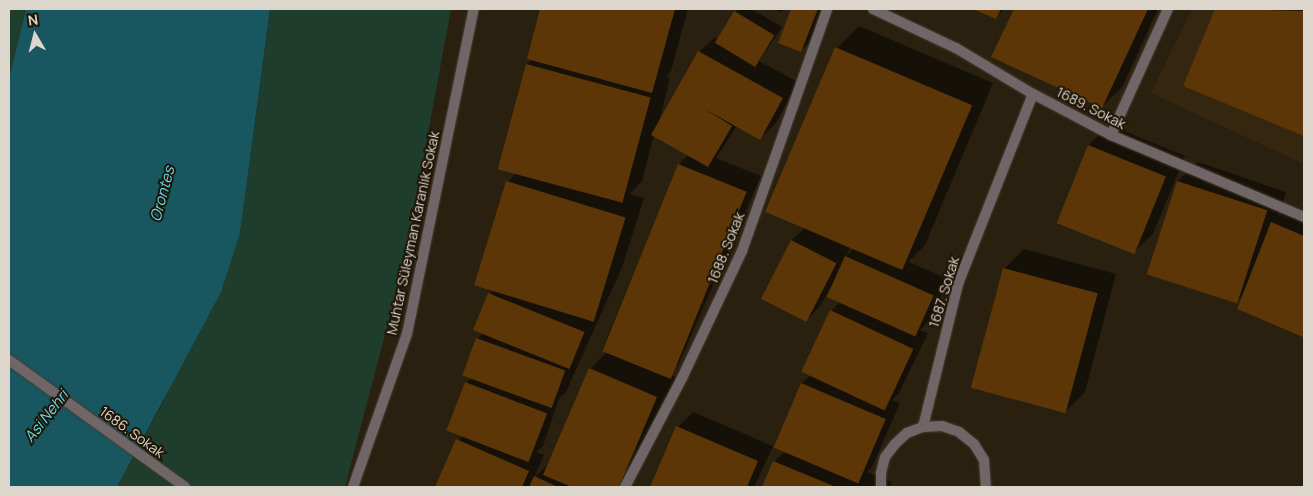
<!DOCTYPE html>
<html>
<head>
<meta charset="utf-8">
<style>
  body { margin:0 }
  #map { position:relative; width:1313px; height:496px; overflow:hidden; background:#2a2010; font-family:Manrope,sans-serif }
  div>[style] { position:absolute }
  .built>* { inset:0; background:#352610 }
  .green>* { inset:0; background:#1e3d2d }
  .water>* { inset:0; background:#185660 }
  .shadow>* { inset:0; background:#0007 }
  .building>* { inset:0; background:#5d3607; transform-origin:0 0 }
  .roads { filter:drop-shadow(0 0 1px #473d2e) drop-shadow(0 0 1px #473d2e) }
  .street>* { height:10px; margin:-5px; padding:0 5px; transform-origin:5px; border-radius:5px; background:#706668 }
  span { translate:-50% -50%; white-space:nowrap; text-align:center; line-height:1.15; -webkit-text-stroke:4px #201607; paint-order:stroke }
  .street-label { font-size:14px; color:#ddd6cc }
  .water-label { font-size:15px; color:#65daef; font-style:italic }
  .frame { position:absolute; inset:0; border:10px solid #ddd6cc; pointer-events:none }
  .north { position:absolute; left:10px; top:10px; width:50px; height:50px; -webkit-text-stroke:4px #201607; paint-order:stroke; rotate:352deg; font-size:14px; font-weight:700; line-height:20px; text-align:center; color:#ddd6cc }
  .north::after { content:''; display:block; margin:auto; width:18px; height:22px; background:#ddd6cc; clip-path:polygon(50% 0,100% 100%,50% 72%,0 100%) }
</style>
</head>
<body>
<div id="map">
  <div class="built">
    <div style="clip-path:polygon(1192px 9px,1304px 9px,1304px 164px,1151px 93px)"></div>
  </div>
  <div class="green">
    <div style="clip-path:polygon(9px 9px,26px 9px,9px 79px)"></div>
    <div style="clip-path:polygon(270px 9px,451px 9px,405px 258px,345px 487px,117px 487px,162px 404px,240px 233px)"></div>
  </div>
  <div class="water">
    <div style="clip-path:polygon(26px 9px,270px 9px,240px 233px,221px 292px,117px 487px,9px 487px,9px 79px)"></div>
  </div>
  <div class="shadow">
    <div style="clip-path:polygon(evenodd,542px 9px,688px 9px,671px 71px,666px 77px,670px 78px,659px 123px,699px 52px,715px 37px,719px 39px,738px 9px,752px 9px,782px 27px,759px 61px,798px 82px,776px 123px,760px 138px,737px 126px,716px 158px,761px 176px,679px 363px,668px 373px,676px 377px,631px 483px,627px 487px,437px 487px,462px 435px,466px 383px,472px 377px,477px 339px,483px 333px,492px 290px,478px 285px,508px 182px,516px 173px,499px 168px,527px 64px,532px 59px,528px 58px,542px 9px,654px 135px,688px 155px,679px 164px,602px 350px,607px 352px,590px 369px,550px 462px,534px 478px,544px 455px,536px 452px,543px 446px,559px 398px,566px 392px,623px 265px,644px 198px,630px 194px,642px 181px,654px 135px)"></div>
    <div style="clip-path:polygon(774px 9px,785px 9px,781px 12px)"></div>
    <div style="clip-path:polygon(793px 9px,822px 9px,810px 42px,801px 50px,780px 42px)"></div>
    <div style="clip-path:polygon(976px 9px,1005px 9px,996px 17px)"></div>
    <div style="clip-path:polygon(1015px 9px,1158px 9px,1122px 87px,1102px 106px,993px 56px)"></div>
    <div style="clip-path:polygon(1217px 9px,1304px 9px,1304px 135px,1185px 86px)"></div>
    <div style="clip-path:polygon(evenodd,859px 26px,993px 83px,925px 245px,908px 262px,949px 279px,931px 319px,920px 330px,928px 333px,899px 393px,892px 400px,900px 403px,872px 467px,867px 472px,892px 482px,890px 487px,763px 487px,774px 462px,785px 451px,773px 446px,754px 487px,651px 487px,678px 427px,693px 412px,775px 447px,802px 383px,811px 375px,831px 311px,840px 302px,830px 288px,821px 305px,806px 321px,762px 299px,792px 240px,806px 227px,837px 48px,859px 26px,851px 246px,855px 247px,846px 256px,851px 246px)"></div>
    <div style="clip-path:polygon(1109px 125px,1185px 156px,1153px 234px,1133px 253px,1057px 222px,1089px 145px)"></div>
    <div style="clip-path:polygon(1198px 162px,1286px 192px,1278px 217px,1287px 207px,1304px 215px,1303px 336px,1238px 308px,1244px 294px,1235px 303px,1178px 181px)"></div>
    <div style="clip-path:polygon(1024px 249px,1116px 274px,1085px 392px,1065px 412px,1004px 269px)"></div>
  </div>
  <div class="building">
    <div style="clip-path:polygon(540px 9px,675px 9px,652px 93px,527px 59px)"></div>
    <div style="clip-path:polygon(791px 9px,818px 9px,801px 52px,778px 43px)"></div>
    <div style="clip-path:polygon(973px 9px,1001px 9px,996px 19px)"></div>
    <div style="clip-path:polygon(1014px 9px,1148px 9px,1102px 108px,991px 57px)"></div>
    <div style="clip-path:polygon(1215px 9px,1304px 11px,1304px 136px,1183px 86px)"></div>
    <div style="left:734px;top:11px;width:47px;height:37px;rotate:31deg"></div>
    <div style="left:835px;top:47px;width:149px;height:179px;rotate:23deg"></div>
    <div style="clip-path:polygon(698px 51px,783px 98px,760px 140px,703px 108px,732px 126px,708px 167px,651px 135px)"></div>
    <div style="left:526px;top:64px;width:129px;height:109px;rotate:15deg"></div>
    <div style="left:1088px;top:145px;width:84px;height:84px;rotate:22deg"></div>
    <div style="left:678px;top:164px;width:74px;height:202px;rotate:22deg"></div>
    <div style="left:506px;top:181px;width:125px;height:109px;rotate:17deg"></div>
    <div style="left:1177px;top:181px;width:95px;height:98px;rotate:18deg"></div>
    <div style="clip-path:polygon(1271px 222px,1304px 236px,1303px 337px,1237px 309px)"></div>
    <div style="left:791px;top:240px;width:51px;height:66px;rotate:27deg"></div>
    <div style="left:845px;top:256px;width:97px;height:45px;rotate:24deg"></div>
    <div style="left:1003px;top:268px;width:98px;height:124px;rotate:15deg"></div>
    <div style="left:488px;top:293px;width:104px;height:40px;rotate:22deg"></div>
    <div style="left:830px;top:310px;width:92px;height:68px;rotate:25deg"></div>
    <div style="left:476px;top:338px;width:95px;height:40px;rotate:20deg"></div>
    <div style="clip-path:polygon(589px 368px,657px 397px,619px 487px,572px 487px,543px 475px)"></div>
    <div style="left:465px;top:382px;width:88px;height:52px;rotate:21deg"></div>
    <div style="left:801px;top:383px;width:92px;height:70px;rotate:23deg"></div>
    <div style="clip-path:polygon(676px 426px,758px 461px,747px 487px,650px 487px)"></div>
    <div style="clip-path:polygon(456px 439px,529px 471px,522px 487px,435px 487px)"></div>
    <div style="clip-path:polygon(773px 461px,836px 487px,762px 487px)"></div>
    <div style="clip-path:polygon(534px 476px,558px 487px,529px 487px)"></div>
  </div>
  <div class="roads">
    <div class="street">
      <div style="left:873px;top:9px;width:92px;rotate:25.2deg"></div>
      <div style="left:956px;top:48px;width:90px;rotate:30.9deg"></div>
      <div style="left:1033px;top:94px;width:88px;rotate:27.7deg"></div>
      <div style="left:1111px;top:135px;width:210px;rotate:23deg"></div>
      <div style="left:1111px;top:135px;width:138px;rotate:-65.7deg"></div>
      <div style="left:9px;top:360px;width:217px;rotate:35.8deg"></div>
      <div style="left:923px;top:427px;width:147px;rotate:-76.2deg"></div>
      <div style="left:958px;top:284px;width:204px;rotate:-68.5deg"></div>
      <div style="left:353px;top:487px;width:162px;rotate:-70.6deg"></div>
      <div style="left:407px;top:334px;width:332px;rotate:-78.4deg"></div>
      <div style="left:625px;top:487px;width:123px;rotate:-62.4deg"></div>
      <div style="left:682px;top:378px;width:140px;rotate:-64.7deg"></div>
      <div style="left:742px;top:251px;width:256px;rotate:-70.6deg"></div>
      <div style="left:881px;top:487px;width:14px;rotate:-90deg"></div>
      <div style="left:881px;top:473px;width:16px;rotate:-76deg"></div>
      <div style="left:885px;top:457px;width:16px;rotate:-52deg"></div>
      <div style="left:895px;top:444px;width:16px;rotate:-43deg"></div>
      <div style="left:907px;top:433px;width:17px;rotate:-21deg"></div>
      <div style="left:923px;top:427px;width:19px;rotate:-3deg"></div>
      <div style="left:942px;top:426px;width:18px;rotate:19deg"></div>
      <div style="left:959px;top:432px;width:19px;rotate:39deg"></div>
      <div style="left:974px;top:444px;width:19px;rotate:58deg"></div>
      <div style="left:984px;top:460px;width:27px;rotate:86deg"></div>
    </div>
  </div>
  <div class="street-label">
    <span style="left:1091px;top:108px;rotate:27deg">1689. Sokak</span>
    <span style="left:413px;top:233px;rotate:-78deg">Muhtar Süleyman Karanlık Sokak</span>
    <span style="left:726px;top:248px;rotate:-68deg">1688. Sokak</span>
    <span style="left:944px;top:292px;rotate:-73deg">1687. Sokak</span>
    <span style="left:132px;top:432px;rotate:36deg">1686. Sokak</span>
  </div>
  <div class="water-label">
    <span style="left:162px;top:194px;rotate:-75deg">Orontes</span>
    <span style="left:46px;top:416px;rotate:-52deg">Asi Nehri</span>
  </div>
  <div class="frame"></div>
  <div class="north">N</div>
</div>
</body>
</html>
